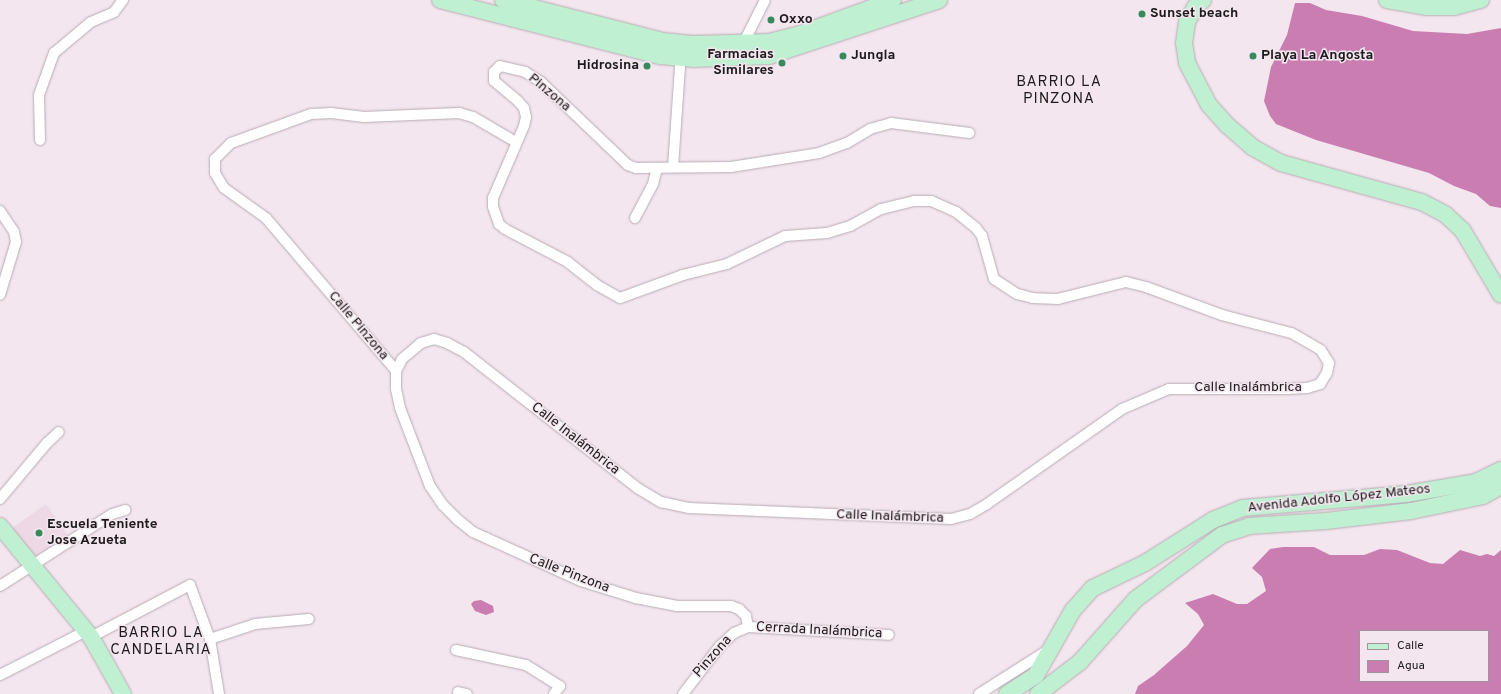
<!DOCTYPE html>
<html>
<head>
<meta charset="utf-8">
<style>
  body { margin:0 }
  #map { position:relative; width:1501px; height:694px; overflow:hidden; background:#f3e6ee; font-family:Overpass,sans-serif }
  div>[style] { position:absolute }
  .built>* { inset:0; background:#edd9e5; transform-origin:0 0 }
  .water>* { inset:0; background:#ca7db0 }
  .roads { filter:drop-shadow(0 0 1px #b8abb3) drop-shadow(0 0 1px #b8abb3) }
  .minor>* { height:10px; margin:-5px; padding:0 5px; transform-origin:5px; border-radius:5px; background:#fff }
  .primary>* { height:16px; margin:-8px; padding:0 8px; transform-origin:8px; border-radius:8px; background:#bef0d1 }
  .dots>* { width:11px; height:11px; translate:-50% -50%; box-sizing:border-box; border:2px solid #f3e6ee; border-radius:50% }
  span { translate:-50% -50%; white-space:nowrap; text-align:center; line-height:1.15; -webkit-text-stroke:3px #f3e6ee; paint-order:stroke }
  .poi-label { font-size:14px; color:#1e1a1d; font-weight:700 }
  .left { translate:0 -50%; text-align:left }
  .right { translate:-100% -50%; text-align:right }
  .street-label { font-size:14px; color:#1e1a1d }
  .neighbourhood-label { font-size:15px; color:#1e1a1d; letter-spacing:1px }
  .legend { position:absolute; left:1359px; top:630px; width:130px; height:52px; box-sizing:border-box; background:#f3e6ee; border:1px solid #9e949a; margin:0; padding:5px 7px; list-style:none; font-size:12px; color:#1e1a1d }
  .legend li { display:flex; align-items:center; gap:8px; height:20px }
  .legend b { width:20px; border:1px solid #9e949a }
</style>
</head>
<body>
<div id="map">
  <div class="built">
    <div style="left:46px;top:504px;width:40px;height:46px;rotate:55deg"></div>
  </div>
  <div class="water">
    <div style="clip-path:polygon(1295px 3px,1310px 3px,1326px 10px,1362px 16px,1413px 31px,1467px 34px,1501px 28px,1501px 208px,1490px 206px,1476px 194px,1454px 186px,1429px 173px,1316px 140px,1276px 124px,1270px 116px,1264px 101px,1271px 67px,1287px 35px)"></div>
    <div style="clip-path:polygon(evenodd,1283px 547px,1314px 547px,1330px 555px,1364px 555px,1380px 549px,1397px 550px,1430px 563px,1443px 564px,1460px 550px,1480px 556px,1487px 554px,1494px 556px,1501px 550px,1501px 694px,1135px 694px,1138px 686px,1154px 675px,1187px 646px,1204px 625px,1198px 614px,1185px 603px,1213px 594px,1237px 604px,1247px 604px,1266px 591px,1262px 577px,1252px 568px,1270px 549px,1283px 547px,1360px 631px,1488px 631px,1488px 681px,1360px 681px,1360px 631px)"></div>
    <div style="clip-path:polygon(481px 600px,493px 606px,494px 612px,486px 615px,475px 611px,471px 604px,474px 601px)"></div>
  </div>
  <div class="roads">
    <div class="minor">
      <div style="left:742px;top:46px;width:51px;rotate:-63.4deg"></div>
      <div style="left:40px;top:140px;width:45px;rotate:-91.3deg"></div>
      <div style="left:39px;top:95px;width:45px;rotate:-70.3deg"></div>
      <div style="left:54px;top:53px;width:48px;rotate:-40deg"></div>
      <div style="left:91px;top:22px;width:25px;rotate:-23deg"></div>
      <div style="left:114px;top:12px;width:15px;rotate:-53deg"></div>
      <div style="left:516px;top:142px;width:50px;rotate:-149.8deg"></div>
      <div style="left:473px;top:117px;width:15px;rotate:-164deg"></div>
      <div style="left:459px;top:113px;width:95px;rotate:177.6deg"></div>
      <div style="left:364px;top:117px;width:33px;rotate:-173deg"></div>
      <div style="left:331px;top:113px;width:20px;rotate:177deg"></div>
      <div style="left:311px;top:114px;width:85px;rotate:160.1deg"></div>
      <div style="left:231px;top:143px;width:23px;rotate:135deg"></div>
      <div style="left:215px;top:159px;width:14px;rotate:90deg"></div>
      <div style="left:215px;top:173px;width:17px;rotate:59deg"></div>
      <div style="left:224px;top:188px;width:52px;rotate:35.5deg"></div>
      <div style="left:266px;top:218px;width:201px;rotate:49.6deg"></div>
      <div style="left:396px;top:371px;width:18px;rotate:90deg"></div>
      <div style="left:396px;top:389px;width:19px;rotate:78deg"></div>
      <div style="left:400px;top:408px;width:84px;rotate:69deg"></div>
      <div style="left:430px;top:486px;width:23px;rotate:56deg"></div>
      <div style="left:443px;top:505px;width:21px;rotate:45deg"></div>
      <div style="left:458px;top:520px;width:19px;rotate:39deg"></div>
      <div style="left:473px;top:532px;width:119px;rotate:24.4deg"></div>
      <div style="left:581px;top:581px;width:58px;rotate:17.2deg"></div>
      <div style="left:636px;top:598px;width:42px;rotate:11deg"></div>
      <div style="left:677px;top:606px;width:54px"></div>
      <div style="left:731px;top:606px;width:9px;rotate:21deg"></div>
      <div style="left:739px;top:609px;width:10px;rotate:45deg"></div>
      <div style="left:746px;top:616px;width:11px;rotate:80deg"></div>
      <div style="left:673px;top:167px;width:113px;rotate:-86deg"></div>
      <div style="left:0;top:211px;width:25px;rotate:56deg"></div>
      <div style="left:14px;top:232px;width:10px;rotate:79deg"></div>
      <div style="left:16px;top:242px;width:55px;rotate:106.8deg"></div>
      <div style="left:635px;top:218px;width:38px;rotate:-62deg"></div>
      <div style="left:653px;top:184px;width:16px;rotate:-76deg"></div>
      <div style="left:396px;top:371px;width:13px;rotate:-63deg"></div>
      <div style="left:402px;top:359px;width:25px;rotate:-40deg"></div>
      <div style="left:421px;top:343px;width:14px;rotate:-17deg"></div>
      <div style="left:434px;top:339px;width:14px;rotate:17deg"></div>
      <div style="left:447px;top:343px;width:19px;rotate:28deg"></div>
      <div style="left:464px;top:352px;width:222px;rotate:38.1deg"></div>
      <div style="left:639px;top:489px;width:26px;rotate:31deg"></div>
      <div style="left:661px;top:502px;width:29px;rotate:12deg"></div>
      <div style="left:689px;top:508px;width:262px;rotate:2.4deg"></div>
      <div style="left:951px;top:519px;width:20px;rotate:-15deg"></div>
      <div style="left:970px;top:514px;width:20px;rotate:-30deg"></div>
      <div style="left:987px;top:504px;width:165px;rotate:-35.1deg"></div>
      <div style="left:1122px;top:409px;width:51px;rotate:-23.1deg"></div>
      <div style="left:1169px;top:389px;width:118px"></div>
      <div style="left:1287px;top:389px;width:20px;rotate:-3deg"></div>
      <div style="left:1307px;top:388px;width:14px;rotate:-17deg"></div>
      <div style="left:1320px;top:384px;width:13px;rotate:-58deg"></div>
      <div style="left:1327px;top:373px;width:10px;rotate:-79deg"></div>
      <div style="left:1329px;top:363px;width:15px;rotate:-122deg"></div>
      <div style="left:1321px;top:350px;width:34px;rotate:-150deg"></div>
      <div style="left:1291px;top:333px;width:71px;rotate:-165.4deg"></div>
      <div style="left:1222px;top:315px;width:81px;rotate:-159.8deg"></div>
      <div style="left:1146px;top:287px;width:21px;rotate:-166deg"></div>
      <div style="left:1126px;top:282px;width:70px;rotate:166deg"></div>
      <div style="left:1058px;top:299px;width:25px;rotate:-178deg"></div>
      <div style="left:1033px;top:298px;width:16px;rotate:-166deg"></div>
      <div style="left:1017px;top:294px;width:27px;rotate:-147deg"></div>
      <div style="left:994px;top:279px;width:45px;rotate:-105.6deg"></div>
      <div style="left:982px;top:236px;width:10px;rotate:-127deg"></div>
      <div style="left:976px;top:228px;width:26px;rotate:-141deg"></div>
      <div style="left:956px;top:212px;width:27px;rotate:-156deg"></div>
      <div style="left:931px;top:201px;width:17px;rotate:180deg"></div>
      <div style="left:914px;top:201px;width:34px;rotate:166deg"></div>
      <div style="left:881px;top:209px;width:35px;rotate:151deg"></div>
      <div style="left:850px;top:226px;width:24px;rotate:163deg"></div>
      <div style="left:827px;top:233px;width:42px;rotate:175.9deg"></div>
      <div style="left:785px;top:236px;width:64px;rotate:154.2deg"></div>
      <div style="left:727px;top:264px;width:45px;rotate:166deg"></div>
      <div style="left:683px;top:275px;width:67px;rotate:159.9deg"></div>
      <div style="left:620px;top:298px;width:26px;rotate:-151deg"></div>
      <div style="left:597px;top:285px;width:37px;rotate:-142deg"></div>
      <div style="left:568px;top:262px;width:71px;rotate:-152.4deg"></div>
      <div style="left:505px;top:229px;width:8px;rotate:-140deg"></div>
      <div style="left:499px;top:224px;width:18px;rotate:-109deg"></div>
      <div style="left:493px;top:207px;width:9px;rotate:-90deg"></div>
      <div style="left:493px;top:198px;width:78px;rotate:-66.7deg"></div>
      <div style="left:524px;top:126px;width:9px;rotate:-77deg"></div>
      <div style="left:526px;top:117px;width:9px;rotate:-103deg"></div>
      <div style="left:524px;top:108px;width:9px;rotate:-131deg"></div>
      <div style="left:518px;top:101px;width:31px;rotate:-140deg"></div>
      <div style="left:494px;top:81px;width:9px;rotate:-90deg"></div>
      <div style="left:494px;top:72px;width:8px;rotate:-45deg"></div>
      <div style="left:500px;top:66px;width:26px;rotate:13deg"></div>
      <div style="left:525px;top:72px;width:19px;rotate:32deg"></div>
      <div style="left:541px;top:82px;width:120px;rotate:43.7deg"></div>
      <div style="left:628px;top:165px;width:9px;rotate:21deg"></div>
      <div style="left:636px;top:168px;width:95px;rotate:-0.6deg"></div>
      <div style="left:731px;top:167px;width:89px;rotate:-9deg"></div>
      <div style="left:819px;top:153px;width:30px;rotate:-20deg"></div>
      <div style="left:847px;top:143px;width:27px;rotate:-31deg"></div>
      <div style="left:870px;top:129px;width:22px;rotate:-16deg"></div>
      <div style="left:891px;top:123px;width:79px;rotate:7.3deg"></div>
      <div style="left:0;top:499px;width:73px;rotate:-50deg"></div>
      <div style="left:47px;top:443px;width:16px;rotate:-43deg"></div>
      <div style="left:0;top:586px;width:133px;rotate:-32.7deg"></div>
      <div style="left:112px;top:514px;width:14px;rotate:-17deg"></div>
      <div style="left:91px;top:637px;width:112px;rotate:-27.7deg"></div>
      <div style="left:190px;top:585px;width:58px;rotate:69.7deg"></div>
      <div style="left:210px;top:639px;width:56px;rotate:80.7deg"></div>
      <div style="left:210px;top:639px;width:47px;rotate:-18.4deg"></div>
      <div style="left:255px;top:624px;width:54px;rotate:-5.3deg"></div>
      <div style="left:456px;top:650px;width:72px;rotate:12.1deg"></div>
      <div style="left:526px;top:665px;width:40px;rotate:32deg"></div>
      <div style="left:560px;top:686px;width:10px;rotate:127deg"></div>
      <div style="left:0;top:675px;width:97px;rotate:-27.1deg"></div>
      <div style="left:458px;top:692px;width:9px;rotate:13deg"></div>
      <div style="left:683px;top:694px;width:61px;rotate:-52.4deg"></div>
      <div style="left:720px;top:646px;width:19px;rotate:-43deg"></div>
      <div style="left:734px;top:633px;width:15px;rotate:-23deg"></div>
      <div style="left:748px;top:627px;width:141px;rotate:3.2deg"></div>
      <div style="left:979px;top:694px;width:82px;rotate:-32.5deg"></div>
    </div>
    <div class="primary">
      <div style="left:440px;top:0;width:227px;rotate:14.3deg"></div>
      <div style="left:660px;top:56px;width:33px;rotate:5deg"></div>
      <div style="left:693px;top:59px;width:76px;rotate:-2.3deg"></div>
      <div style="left:769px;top:56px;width:179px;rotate:-18.2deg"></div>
      <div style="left:503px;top:0;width:165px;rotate:14.4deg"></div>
      <div style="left:663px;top:41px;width:31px;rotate:6deg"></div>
      <div style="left:694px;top:44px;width:75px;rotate:-1.5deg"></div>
      <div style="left:769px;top:42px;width:32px;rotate:-14deg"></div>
      <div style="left:800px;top:34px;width:99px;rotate:-20.1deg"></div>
      <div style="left:1203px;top:0;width:11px;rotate:139deg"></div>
      <div style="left:1195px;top:7px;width:17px;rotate:118deg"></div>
      <div style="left:1187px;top:22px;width:21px;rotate:98deg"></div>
      <div style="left:1184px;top:43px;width:20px;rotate:81deg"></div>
      <div style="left:1187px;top:63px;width:47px;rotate:62.4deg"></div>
      <div style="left:1209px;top:105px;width:27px;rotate:48deg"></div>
      <div style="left:1227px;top:125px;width:33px;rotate:41deg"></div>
      <div style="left:1252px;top:147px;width:33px;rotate:29deg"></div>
      <div style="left:1281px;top:163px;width:146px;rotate:15.5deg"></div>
      <div style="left:1422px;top:202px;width:27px;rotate:28deg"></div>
      <div style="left:1446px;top:215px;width:23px;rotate:43deg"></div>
      <div style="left:1463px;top:231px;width:74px;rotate:59.3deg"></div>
      <div style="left:1387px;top:0;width:40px;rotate:10deg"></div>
      <div style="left:1426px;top:7px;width:28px"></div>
      <div style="left:1454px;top:7px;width:28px;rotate:-15deg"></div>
      <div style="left:0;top:526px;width:144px;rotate:50.7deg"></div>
      <div style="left:91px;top:637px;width:65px;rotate:60.7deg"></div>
      <div style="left:1007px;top:694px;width:35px;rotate:-33deg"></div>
      <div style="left:1036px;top:675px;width:75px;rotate:-60.4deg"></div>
      <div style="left:1073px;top:610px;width:30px;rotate:-48deg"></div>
      <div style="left:1093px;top:588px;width:58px;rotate:-25.7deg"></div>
      <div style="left:1145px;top:563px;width:80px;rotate:-32.3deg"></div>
      <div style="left:1213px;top:520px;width:31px;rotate:-22deg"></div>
      <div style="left:1242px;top:508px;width:165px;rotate:-4.9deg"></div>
      <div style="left:1406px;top:494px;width:71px;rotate:-9.7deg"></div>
      <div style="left:1476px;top:482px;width:28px;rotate:-26deg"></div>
      <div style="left:1038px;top:694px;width:53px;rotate:-37.3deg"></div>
      <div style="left:1080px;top:662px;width:84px;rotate:-48.4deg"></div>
      <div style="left:1136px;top:599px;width:107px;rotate:-36.7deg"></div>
      <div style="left:1222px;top:535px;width:28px;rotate:-18deg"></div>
      <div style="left:1249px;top:526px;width:77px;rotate:-3.7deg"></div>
      <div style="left:1326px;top:521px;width:86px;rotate:-6.7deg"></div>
      <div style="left:1411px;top:511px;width:74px;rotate:-11.8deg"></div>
      <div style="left:1483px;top:496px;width:21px;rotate:-29deg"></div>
    </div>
  </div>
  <div class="dots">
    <div style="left:1142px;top:14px;background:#368a5c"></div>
    <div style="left:771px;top:20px;background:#368a5c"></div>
    <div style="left:843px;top:56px;background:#368a5c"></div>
    <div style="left:1253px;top:56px;background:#368a5c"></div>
    <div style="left:782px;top:63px;background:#368a5c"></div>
    <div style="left:647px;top:66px;background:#368a5c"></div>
    <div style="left:39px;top:533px;background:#368a5c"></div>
  </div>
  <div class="poi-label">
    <span class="left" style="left:1150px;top:14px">Sunset beach</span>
    <span class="left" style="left:779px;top:20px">Oxxo</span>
    <span class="right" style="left:774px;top:63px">Farmacias<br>Similares</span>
    <span class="left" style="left:851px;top:56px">Jungla</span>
    <span class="left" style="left:1261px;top:56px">Playa La Angosta</span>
    <span class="right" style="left:639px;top:66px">Hidrosina</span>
    <span class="left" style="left:47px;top:533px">Escuela Teniente<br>Jose Azueta</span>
  </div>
  <div class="street-label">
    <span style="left:549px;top:93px;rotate:40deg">Pinzona</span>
    <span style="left:358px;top:326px;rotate:50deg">Calle Pinzona</span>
    <span style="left:1248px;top:388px">Calle Inalámbrica</span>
    <span style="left:575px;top:439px;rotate:38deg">Calle Inalámbrica</span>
    <span style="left:1339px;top:499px;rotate:-6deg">Avenida Adolfo López Mateos</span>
    <span style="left:890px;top:517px;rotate:2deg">Calle Inalámbrica</span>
    <span style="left:569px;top:574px;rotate:21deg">Calle Pinzona</span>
    <span style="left:819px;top:631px;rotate:3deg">Cerrada Inalámbrica</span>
    <span style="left:713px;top:657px;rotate:-49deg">Pinzona</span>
  </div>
  <div class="neighbourhood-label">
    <span style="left:1059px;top:91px">BARRIO LA<br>PINZONA</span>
    <span style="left:161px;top:642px">BARRIO LA<br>CANDELARIA</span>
  </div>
  <ul class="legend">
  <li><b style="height:5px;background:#bef0d1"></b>Calle</li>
  <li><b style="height:11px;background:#ca7db0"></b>Agua</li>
  </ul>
</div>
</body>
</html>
